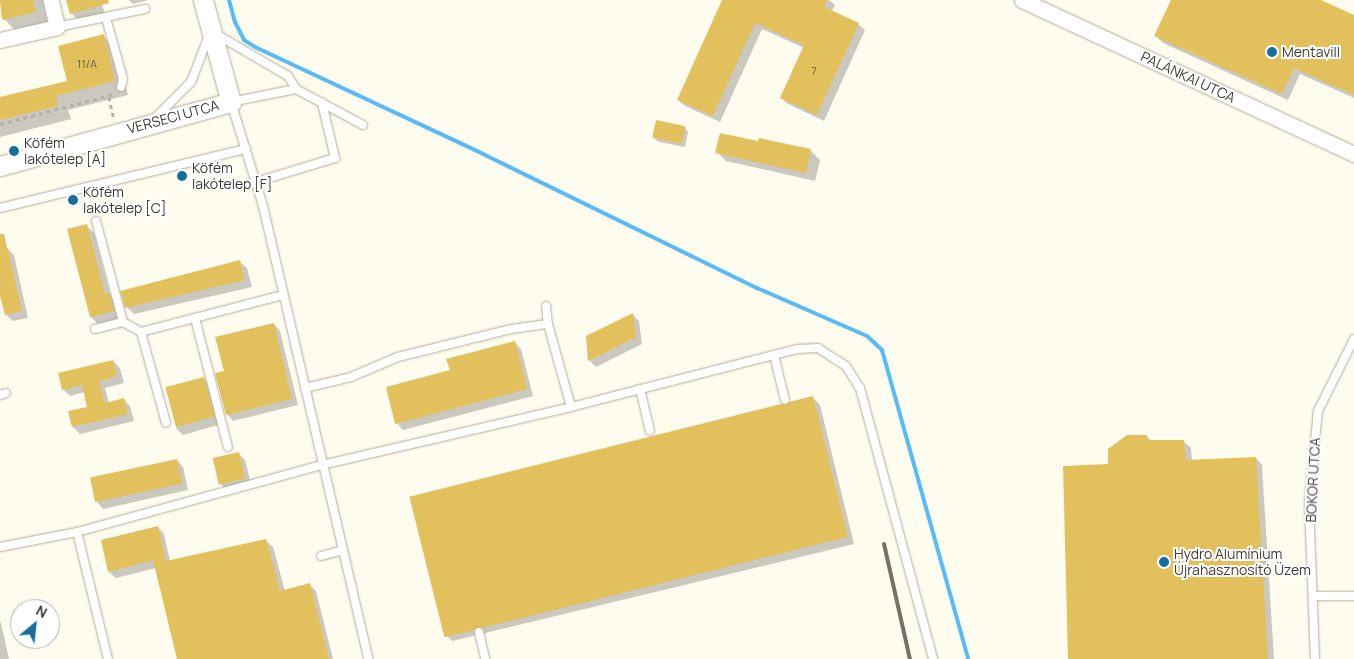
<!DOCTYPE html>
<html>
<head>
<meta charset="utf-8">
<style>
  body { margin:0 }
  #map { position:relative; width:1354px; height:659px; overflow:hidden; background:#fefbef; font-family:Manrope,sans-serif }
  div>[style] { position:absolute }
  .shadow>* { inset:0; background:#0003 }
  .stream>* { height:4px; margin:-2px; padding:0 2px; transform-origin:2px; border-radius:2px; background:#59bbf6 }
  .building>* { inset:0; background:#e2c15d; transform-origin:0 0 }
  .path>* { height:2.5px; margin-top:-1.25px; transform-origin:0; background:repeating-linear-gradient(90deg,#b3b0a6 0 4px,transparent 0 8px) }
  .roads { filter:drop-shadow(0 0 1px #b3ad9b) drop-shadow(0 0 1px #b3ad9b) }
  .service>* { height:8px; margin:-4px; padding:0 4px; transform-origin:4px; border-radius:4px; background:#fff }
  .minor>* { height:15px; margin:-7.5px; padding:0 7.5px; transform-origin:7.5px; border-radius:7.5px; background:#fff }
  .tertiary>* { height:19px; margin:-9.5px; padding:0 9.5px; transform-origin:9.5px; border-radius:9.5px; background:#fff }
  .rail>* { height:4px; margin:-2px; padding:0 2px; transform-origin:2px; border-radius:2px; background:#747169 }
  .dots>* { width:14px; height:14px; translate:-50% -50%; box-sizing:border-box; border:2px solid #fff; border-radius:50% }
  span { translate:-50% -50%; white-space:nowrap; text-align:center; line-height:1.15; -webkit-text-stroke:4px #fff; paint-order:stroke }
  .number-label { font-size:11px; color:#675c3e }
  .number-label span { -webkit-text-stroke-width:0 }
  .poi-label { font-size:14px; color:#3e3b34 }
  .left { translate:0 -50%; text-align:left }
  .street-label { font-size:14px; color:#3e3b34 }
  .north { position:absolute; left:10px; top:599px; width:50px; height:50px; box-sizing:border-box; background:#fff; border:1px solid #b2b1ae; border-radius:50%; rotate:28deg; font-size:14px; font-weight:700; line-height:20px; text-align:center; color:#3e3b34 }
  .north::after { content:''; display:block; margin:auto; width:18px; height:22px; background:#146f9e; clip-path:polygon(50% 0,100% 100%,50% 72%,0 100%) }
</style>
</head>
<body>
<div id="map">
  <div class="shadow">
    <div style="clip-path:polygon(0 0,43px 0,48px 25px,17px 32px,4px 19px)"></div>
    <div style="clip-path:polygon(67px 0,101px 0,105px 15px,80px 22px,71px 13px)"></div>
    <div style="clip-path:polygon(129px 0,148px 0,133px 4px)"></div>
    <div style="clip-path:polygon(723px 0,829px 0,835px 5px,832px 11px,858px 24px,865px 30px,824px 121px,788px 104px,781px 98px,804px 48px,762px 29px,720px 122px,685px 106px,678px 100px)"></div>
    <div style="clip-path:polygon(1172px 0,1318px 0,1354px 16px,1354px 98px,1300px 74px,1288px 100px,1163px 43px,1156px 36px)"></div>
    <div style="clip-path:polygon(103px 36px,117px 49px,128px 95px,68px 110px,71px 119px,0 137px,0 99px,69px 82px)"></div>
    <div style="clip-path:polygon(684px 127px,688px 132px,685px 147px,659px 142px,654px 138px)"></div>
    <div style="clip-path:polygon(760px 139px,811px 151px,820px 160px,815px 181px,726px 161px,717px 152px,759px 142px)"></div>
    <div style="clip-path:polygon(87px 226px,94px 233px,110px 295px,116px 302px,120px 318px,98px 324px,91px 317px)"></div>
    <div style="clip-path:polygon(7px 248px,14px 255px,28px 318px,13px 321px,6px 315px,0 290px,0 250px)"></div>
    <div style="clip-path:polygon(240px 262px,247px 268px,252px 287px,134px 314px,127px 307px)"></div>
    <div style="clip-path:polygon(632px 314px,639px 321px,642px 344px,596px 367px,590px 361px,587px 337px)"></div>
    <div style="clip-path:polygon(274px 324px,280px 331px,298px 405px,233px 421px,227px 414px,225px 372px)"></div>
    <div style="clip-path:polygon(514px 342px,521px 349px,533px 396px,403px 430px,397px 423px,451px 371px)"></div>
    <div style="clip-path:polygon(113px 361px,120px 368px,124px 383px,105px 388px,109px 403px,123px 399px,130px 406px,134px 421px,80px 434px,73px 427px,89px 408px,85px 392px,70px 396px,63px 389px)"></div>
    <div style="clip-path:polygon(204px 379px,211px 386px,221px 424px,183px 435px,176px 428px)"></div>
    <div style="clip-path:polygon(813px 398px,820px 405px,854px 544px,452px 641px,445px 634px)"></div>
    <div style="clip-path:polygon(1147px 436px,1152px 442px,1184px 442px,1191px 448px,1192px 461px,1256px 458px,1262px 465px,1274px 659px,1069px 659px,1109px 465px)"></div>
    <div style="clip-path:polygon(238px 453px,245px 460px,251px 484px,227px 491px,221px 484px,214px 460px)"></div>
    <div style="clip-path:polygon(177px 460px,183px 467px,188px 490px,103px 509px,97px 502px)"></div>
    <div style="clip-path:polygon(158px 527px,164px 534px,170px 561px,266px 541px,273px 547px,285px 591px,309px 584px,316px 591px,333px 659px,178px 659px,156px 568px,116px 578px,109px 572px)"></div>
    <div style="clip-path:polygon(0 622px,1px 623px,9px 659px,0 659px)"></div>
  </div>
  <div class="stream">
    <div style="left:229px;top:0;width:23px;rotate:75deg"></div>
    <div style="left:235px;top:22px;width:20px;rotate:63deg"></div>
    <div style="left:244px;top:40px;width:13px;rotate:32deg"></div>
    <div style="left:255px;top:47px;width:245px;rotate:25.1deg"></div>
    <div style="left:477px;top:151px;width:312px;rotate:26.1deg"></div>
    <div style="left:757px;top:288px;width:120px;rotate:23.6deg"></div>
    <div style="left:867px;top:336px;width:21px;rotate:43deg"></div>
    <div style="left:882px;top:350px;width:321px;rotate:74.4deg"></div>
  </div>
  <div class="building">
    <div style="clip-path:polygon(0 0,33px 0,36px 12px,2px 20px)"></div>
    <div style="clip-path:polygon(66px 0,108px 0,109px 3px,70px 14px)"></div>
    <div style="clip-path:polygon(722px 0,827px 0,824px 7px,859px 23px,817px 115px,780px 98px,804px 45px,755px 23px,713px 116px,677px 100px)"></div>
    <div style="clip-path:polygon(1171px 0,1321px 0,1354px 15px,1354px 95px,1294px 68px,1282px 94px,1154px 36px)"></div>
    <div style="clip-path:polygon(104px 34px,115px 81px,56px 96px,58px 106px,0 120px,0 97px,67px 81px,58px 46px)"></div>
    <div style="left:656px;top:120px;width:30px;height:18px;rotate:12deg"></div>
    <div style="clip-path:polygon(720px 133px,758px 141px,759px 138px,811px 149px,806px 173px,715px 153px)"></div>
    <div style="clip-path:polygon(87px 224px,105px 295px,110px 293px,114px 311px,90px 317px,67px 229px)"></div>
    <div style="clip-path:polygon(0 234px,4px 234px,22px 311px,5px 315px,0 296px)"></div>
    <div style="clip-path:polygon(240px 260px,245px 280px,125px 308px,120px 291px)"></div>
    <div style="clip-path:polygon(633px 313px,636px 337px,588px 361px,586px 336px)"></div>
    <div style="clip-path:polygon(274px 323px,292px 399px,226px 415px,215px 373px,224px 371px,215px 337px)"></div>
    <div style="clip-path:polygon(515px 341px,527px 389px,395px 424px,386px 387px,450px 370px,446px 359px)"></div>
    <div style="clip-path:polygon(113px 360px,117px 376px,99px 381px,105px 403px,124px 398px,128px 414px,72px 427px,68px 411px,87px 407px,82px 385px,62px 390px,58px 373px)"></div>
    <div style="left:204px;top:377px;width:41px;height:40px;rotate:75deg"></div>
    <div style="left:813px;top:396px;width:145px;height:416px;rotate:76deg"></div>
    <div style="clip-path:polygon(1127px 435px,1147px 435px,1148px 440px,1184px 440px,1186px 460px,1256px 457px,1268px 659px,1068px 659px,1063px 466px,1108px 464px,1108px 449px)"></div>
    <div style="left:239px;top:452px;width:27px;height:27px;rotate:77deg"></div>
    <div style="left:177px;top:459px;width:25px;height:89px;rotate:78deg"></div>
    <div style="clip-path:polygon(158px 526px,166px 561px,266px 539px,280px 591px,310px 583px,329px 659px,177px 659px,153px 560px,108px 572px,101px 540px)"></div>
  </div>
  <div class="path">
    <div style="left:109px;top:97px;width:23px;rotate:77deg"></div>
    <div style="left:0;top:124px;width:118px;rotate:-14.7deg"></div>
  </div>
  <div class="roads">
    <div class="service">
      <div style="left:106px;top:18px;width:63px;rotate:74.4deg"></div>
      <div style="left:123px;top:79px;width:8px;rotate:104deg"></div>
      <div style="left:57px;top:27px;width:90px;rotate:-11.6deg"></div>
      <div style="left:216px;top:34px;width:83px;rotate:30.3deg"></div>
      <div style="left:288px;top:76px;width:15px;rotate:58deg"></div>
      <div style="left:155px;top:118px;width:51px;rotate:-45deg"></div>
      <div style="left:191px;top:82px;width:47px;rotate:-68.9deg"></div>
      <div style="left:363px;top:125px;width:76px;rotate:-151.8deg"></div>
      <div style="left:296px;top:89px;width:66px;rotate:168.7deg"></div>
      <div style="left:231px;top:102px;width:109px;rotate:72.9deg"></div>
      <div style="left:263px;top:206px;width:465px;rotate:76.9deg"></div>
      <div style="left:256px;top:182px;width:83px;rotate:-16.9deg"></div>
      <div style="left:335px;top:158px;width:57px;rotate:-103.3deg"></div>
      <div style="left:0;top:208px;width:253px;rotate:-13.5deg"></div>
      <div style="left:96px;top:221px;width:105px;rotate:75deg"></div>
      <div style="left:546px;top:306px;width:18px;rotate:84deg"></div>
      <div style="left:548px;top:324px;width:86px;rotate:74.5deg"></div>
      <div style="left:195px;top:318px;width:133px;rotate:75.7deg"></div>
      <div style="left:95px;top:329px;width:29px;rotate:-14deg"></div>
      <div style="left:123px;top:322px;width:21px;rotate:29deg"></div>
      <div style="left:141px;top:332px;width:147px;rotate:-14.6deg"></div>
      <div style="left:141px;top:332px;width:94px;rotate:74.6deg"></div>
      <div style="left:774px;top:355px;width:46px;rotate:76.3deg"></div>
      <div style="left:305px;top:388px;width:47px;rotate:-13.4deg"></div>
      <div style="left:351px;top:377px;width:51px;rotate:-23.1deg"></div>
      <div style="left:398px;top:357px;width:116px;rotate:-13.9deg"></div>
      <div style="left:511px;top:329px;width:37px;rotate:-8deg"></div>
      <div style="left:640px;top:389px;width:43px;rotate:76.6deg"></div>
      <div style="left:0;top:395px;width:6px;rotate:-18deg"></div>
      <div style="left:77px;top:532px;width:131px;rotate:76.3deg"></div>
      <div style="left:0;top:547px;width:78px;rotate:-11deg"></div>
      <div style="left:77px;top:532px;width:254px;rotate:-15.3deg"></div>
      <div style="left:322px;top:465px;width:256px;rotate:-13.1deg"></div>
      <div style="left:571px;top:407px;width:233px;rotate:-14.4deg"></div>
      <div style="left:797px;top:349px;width:21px;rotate:-3deg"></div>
      <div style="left:818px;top:348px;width:33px;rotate:33deg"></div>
      <div style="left:846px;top:366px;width:26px;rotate:58deg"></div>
      <div style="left:860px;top:388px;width:281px;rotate:74.9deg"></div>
      <div style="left:321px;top:556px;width:23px;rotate:-15deg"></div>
      <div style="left:1313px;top:596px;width:41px"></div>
      <div style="left:479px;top:632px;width:28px;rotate:77deg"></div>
      <div style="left:1315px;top:659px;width:157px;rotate:-92.2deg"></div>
      <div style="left:1309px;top:502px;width:91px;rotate:-84.4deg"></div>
      <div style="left:1318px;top:411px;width:80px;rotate:-63.4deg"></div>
    </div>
    <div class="minor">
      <div style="left:1022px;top:0;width:366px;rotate:24.9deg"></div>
      <div style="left:0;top:40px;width:58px;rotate:-12.8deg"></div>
      <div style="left:57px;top:27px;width:28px;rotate:-103deg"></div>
    </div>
    <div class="tertiary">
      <div style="left:0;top:166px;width:240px;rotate:-15.5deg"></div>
      <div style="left:231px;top:102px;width:106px;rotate:-105.4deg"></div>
    </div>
  </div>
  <div class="rail">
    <div style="left:884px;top:544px;width:118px;rotate:77.3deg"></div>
  </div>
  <div class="dots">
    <div style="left:1272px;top:52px;background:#146f9e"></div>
    <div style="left:14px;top:151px;background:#146f9e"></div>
    <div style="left:182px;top:176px;background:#146f9e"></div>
    <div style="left:73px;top:200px;background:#146f9e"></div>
    <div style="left:1164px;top:562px;background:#146f9e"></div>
  </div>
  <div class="number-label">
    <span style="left:87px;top:64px">11/A</span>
    <span style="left:814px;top:71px">7</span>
  </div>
  <div class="poi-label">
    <span class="left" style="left:1282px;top:52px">Mentavill</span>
    <span class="left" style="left:24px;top:151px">Köfém<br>lakótelep [A]</span>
    <span class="left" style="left:192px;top:176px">Köfém<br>lakótelep [F]</span>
    <span class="left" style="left:83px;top:200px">Köfém<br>lakótelep [C]</span>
    <span class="left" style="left:1174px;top:562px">Hydro Alumínium<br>Újrahasznosító Üzem</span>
  </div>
  <div class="street-label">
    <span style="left:1188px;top:77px;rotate:25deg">PALÁNKAI UTCA</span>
    <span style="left:173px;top:117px;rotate:-15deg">VERSECI UTCA</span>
    <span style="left:1313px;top:480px;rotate:-87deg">BOKOR UTCA</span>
  </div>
  <div class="north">N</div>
</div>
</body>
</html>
